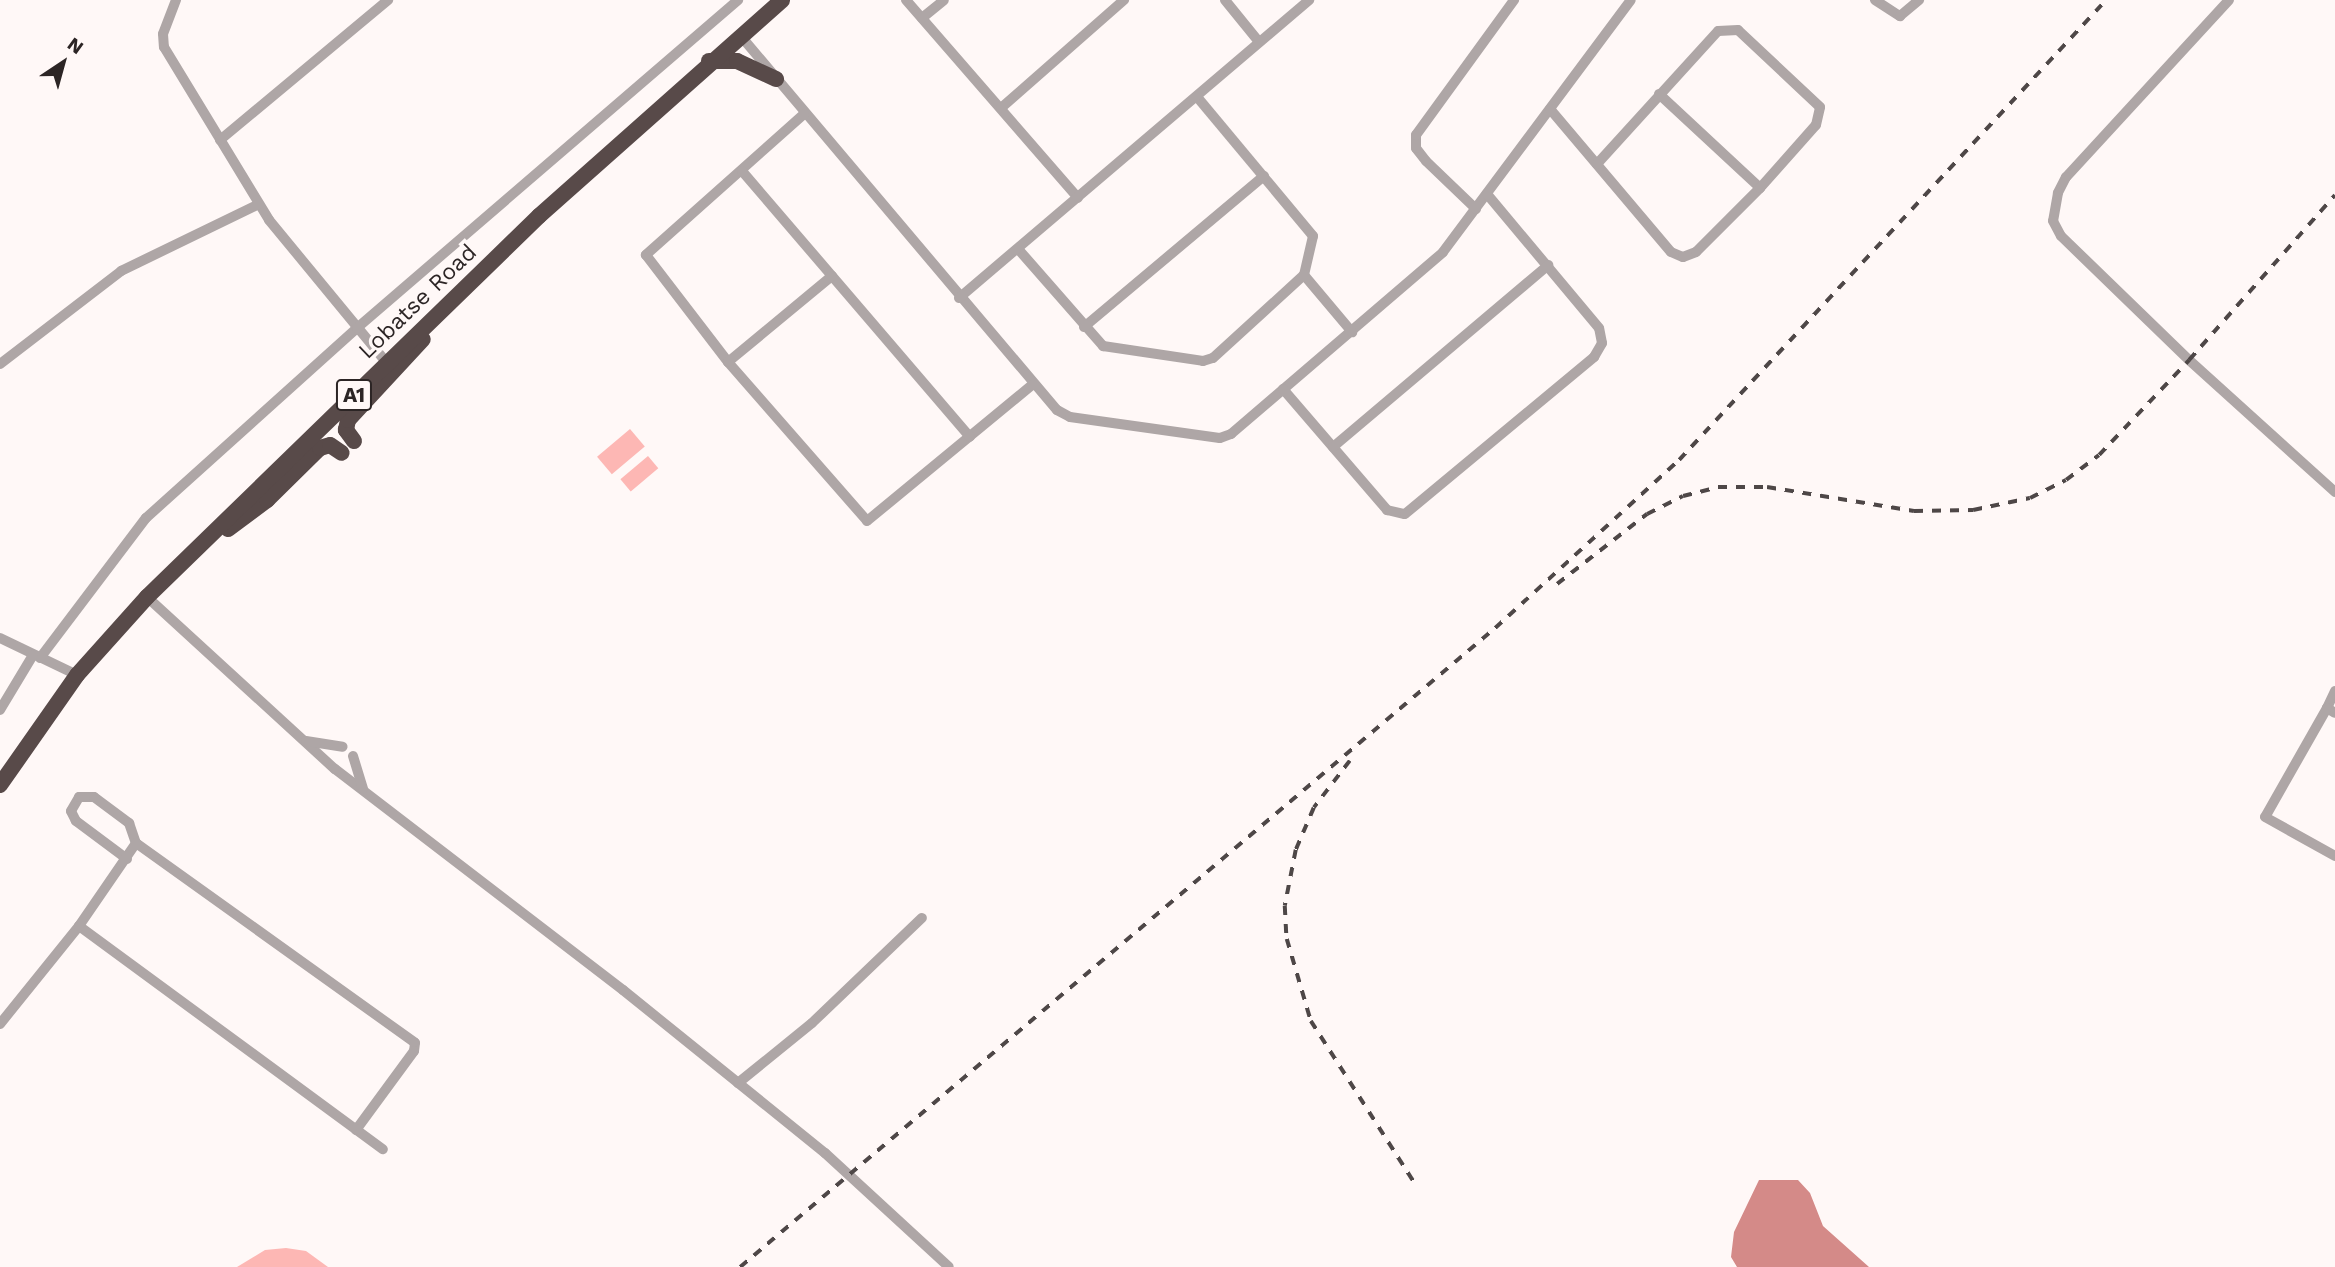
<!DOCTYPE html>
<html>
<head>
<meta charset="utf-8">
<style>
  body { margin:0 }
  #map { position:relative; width:2335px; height:1267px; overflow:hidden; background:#fff8f7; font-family:"Work Sans",sans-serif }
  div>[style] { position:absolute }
  .green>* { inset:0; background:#fdb7b4; transform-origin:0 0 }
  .water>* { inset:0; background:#d48a88 }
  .minor>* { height:10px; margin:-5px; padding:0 5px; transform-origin:5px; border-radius:5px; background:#aea6a6 }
  .highway>* { height:16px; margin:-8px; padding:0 8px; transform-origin:8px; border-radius:8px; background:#584a49 }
  .rail>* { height:3.5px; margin-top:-1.75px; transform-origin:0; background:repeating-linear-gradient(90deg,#4e4747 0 9px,transparent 0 18px) }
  span { translate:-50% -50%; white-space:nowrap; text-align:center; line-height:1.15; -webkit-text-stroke:7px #fff8f7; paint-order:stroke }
  .shield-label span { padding:2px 5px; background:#fff8f7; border:2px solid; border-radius:5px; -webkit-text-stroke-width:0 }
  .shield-label { font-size:21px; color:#2c2525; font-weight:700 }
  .street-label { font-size:23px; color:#2c2525 }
  .north { position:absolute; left:28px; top:28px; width:70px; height:70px; -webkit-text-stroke:5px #fff8f7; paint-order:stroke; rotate:36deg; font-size:19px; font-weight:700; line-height:28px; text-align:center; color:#2c2525 }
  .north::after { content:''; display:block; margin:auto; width:24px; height:32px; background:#2c2525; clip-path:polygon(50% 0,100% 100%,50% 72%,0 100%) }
</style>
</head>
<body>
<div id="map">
  <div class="green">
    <div style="left:630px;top:429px;width:23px;height:43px;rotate:50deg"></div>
    <div style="left:648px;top:456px;width:16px;height:36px;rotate:50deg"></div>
    <div style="clip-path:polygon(286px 1248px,306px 1251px,328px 1267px,237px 1267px,265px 1250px)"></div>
  </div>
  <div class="water">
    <div style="clip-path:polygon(1759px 1180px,1798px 1180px,1810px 1193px,1823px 1226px,1869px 1267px,1737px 1267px,1731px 1257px,1734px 1232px)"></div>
  </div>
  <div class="minor">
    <div style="left:176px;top:0;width:36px;rotate:111deg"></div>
    <div style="left:163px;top:34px;width:13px;rotate:86deg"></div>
    <div style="left:164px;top:47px;width:202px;rotate:58.7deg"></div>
    <div style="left:269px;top:220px;width:185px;rotate:50.5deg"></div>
    <div style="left:906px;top:0;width:262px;rotate:49deg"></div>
    <div style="left:1225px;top:0;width:54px;rotate:51deg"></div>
    <div style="left:1875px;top:0;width:30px;rotate:33deg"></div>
    <div style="left:1900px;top:16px;width:25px;rotate:-40deg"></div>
    <div style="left:2229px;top:0;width:241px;rotate:132.6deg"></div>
    <div style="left:2066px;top:177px;width:18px;rotate:117deg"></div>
    <div style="left:2058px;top:193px;width:28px;rotate:100deg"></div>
    <div style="left:2053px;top:221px;width:17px;rotate:62deg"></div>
    <div style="left:2061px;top:236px;width:178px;rotate:44.1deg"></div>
    <div style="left:2189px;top:360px;width:197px;rotate:42.1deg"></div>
    <div style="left:922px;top:18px;width:28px;rotate:-39deg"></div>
    <div style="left:740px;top:35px;width:491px;rotate:49.8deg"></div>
    <div style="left:1057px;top:410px;width:15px;rotate:28deg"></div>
    <div style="left:1070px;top:417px;width:151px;rotate:8deg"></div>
    <div style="left:1220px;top:438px;width:12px;rotate:-20deg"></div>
    <div style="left:1231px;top:434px;width:279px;rotate:-40.6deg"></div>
    <div style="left:1443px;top:252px;width:314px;rotate:-53.3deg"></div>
    <div style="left:1659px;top:94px;width:138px;rotate:42.9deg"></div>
    <div style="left:1001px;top:108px;width:164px;rotate:-41.3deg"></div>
    <div style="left:1550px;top:109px;width:187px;rotate:49.8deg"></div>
    <div style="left:1671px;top:252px;width:13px;rotate:23deg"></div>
    <div style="left:1683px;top:257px;width:14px;rotate:-21deg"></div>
    <div style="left:1696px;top:252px;width:91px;rotate:-45deg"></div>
    <div style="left:1760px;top:188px;width:84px;rotate:-48.4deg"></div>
    <div style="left:1816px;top:125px;width:18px;rotate:-77deg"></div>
    <div style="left:1820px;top:107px;width:112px;rotate:-136.8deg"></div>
    <div style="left:1738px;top:30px;width:20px;rotate:177deg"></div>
    <div style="left:1718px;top:31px;width:180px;rotate:132.3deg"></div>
    <div style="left:804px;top:114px;width:212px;rotate:138.3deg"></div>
    <div style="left:646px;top:255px;width:135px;rotate:52.5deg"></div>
    <div style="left:728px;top:362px;width:211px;rotate:48.8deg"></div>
    <div style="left:867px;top:521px;width:214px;rotate:-39.5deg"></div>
    <div style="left:220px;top:140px;width:219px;rotate:-39.8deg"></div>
    <div style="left:742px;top:171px;width:350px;rotate:49.4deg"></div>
    <div style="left:1476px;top:209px;width:69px;rotate:-136.2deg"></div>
    <div style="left:1426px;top:161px;width:16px;rotate:-128deg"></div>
    <div style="left:1416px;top:148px;width:13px;rotate:-90deg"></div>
    <div style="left:1416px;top:135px;width:167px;rotate:-54deg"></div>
    <div style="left:1019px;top:250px;width:128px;rotate:48.8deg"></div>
    <div style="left:1103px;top:346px;width:101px;rotate:8.5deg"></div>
    <div style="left:1203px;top:361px;width:10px;rotate:-17deg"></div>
    <div style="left:1213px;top:358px;width:123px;rotate:-42.4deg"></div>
    <div style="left:1304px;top:275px;width:40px;rotate:-77deg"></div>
    <div style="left:1313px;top:236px;width:181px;rotate:-129.8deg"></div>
    <div style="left:1304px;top:275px;width:75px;rotate:49.9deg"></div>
    <div style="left:959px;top:298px;width:460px;rotate:-40.4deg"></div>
    <div style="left:1084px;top:327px;width:235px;rotate:-40deg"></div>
    <div style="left:728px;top:362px;width:135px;rotate:-39.6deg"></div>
    <div style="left:0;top:364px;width:153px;rotate:-37.5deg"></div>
    <div style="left:121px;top:271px;width:153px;rotate:-25.9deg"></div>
    <div style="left:1283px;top:389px;width:160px;rotate:49.3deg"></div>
    <div style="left:1387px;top:510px;width:18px;rotate:13deg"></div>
    <div style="left:1405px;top:514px;width:246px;rotate:-39.7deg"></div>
    <div style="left:1594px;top:357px;width:16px;rotate:-60deg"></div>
    <div style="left:1602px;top:343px;width:15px;rotate:-101deg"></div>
    <div style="left:1599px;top:328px;width:175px;rotate:-129.9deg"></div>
    <div style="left:1333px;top:447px;width:282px;rotate:-40.2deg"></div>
    <div style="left:147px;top:597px;width:255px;rotate:42.5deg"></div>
    <div style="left:335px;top:769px;width:363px;rotate:37.5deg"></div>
    <div style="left:623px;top:990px;width:260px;rotate:38.9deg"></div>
    <div style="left:825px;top:1153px;width:168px;rotate:42.6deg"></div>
    <div style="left:0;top:638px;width:85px;rotate:25.7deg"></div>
    <div style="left:40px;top:658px;width:176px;rotate:-52.9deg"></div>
    <div style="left:146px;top:518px;width:284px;rotate:-42deg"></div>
    <div style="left:357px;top:328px;width:503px;rotate:-40.72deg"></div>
    <div style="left:2335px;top:691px;width:19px;rotate:115deg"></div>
    <div style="left:2327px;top:708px;width:9px;rotate:32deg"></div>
    <div style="left:2327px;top:708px;width:125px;rotate:119.6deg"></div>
    <div style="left:2265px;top:817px;width:80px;rotate:29.1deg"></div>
    <div style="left:0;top:710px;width:64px;rotate:-59deg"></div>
    <div style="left:306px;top:741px;width:37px;rotate:9deg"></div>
    <div style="left:353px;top:756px;width:34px;rotate:73deg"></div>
    <div style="left:127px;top:859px;width:64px;rotate:-143.3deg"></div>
    <div style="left:76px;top:821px;width:11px;rotate:-117deg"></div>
    <div style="left:71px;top:811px;width:16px;rotate:-60deg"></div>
    <div style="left:79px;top:797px;width:15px"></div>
    <div style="left:94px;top:797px;width:44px;rotate:36.6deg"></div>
    <div style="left:129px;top:823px;width:21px;rotate:71deg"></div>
    <div style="left:136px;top:843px;width:343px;rotate:35.6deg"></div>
    <div style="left:415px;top:1043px;width:8px;rotate:97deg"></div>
    <div style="left:414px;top:1051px;width:98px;rotate:126.3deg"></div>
    <div style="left:79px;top:926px;width:377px;rotate:36.3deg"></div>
    <div style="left:0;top:1024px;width:126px;rotate:-51.1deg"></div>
    <div style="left:79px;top:926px;width:101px;rotate:-55.5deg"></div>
    <div style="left:738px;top:1083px;width:95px;rotate:-39deg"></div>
    <div style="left:812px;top:1023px;width:152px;rotate:-43.7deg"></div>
  </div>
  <div class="highway">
    <div style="left:709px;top:61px;width:28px"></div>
    <div style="left:737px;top:61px;width:43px;rotate:24.8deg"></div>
    <div style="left:354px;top:441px;width:14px;rotate:-126deg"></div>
    <div style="left:346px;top:430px;width:10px;rotate:-79deg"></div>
    <div style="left:348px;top:420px;width:110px;rotate:-47.2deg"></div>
    <div style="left:228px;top:529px;width:49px;rotate:-36.6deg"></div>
    <div style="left:267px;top:500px;width:74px;rotate:-44.5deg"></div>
    <div style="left:320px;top:448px;width:10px;rotate:-17deg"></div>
    <div style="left:330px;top:445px;width:14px;rotate:34deg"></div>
    <div style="left:0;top:785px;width:134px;rotate:-55deg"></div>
    <div style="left:77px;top:675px;width:105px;rotate:-48.1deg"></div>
    <div style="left:147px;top:597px;width:547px;rotate:-44.18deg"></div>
    <div style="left:539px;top:216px;width:325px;rotate:-41.6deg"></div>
  </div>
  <div class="rail">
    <div style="left:1557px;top:584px;width:114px;rotate:-37.9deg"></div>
    <div style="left:1647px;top:514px;width:40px;rotate:-26.6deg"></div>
    <div style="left:1683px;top:496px;width:36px;rotate:-14deg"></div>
    <div style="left:1718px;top:487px;width:49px"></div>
    <div style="left:1767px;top:487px;width:149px;rotate:9.3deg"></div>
    <div style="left:1914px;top:511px;width:59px;rotate:-1deg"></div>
    <div style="left:1973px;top:510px;width:58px;rotate:-11.9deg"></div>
    <div style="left:2030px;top:498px;width:40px;rotate:-26.6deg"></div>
    <div style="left:2066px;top:480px;width:41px;rotate:-37.1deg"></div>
    <div style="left:2099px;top:455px;width:131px;rotate:-46.5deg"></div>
    <div style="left:2189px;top:360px;width:220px;rotate:-48.5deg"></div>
    <div style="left:1350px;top:761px;width:59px;rotate:127.5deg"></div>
    <div style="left:1314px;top:808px;width:46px;rotate:113.2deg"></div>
    <div style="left:1296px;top:850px;width:57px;rotate:101.1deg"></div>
    <div style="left:1285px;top:906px;width:33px;rotate:87deg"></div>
    <div style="left:1287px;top:939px;width:85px;rotate:73.7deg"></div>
    <div style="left:1311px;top:1021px;width:195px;rotate:57.4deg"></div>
    <div style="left:740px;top:1267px;width:989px;rotate:-40.24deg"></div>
    <div style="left:1495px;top:628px;width:249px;rotate:-42.4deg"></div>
    <div style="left:1679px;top:460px;width:628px;rotate:-47.13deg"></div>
  </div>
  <div class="shield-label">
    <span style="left:354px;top:395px">A1</span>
  </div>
  <div class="street-label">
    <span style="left:418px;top:302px;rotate:-44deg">Lobatse Road</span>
  </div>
  <div class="north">N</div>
</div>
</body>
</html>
